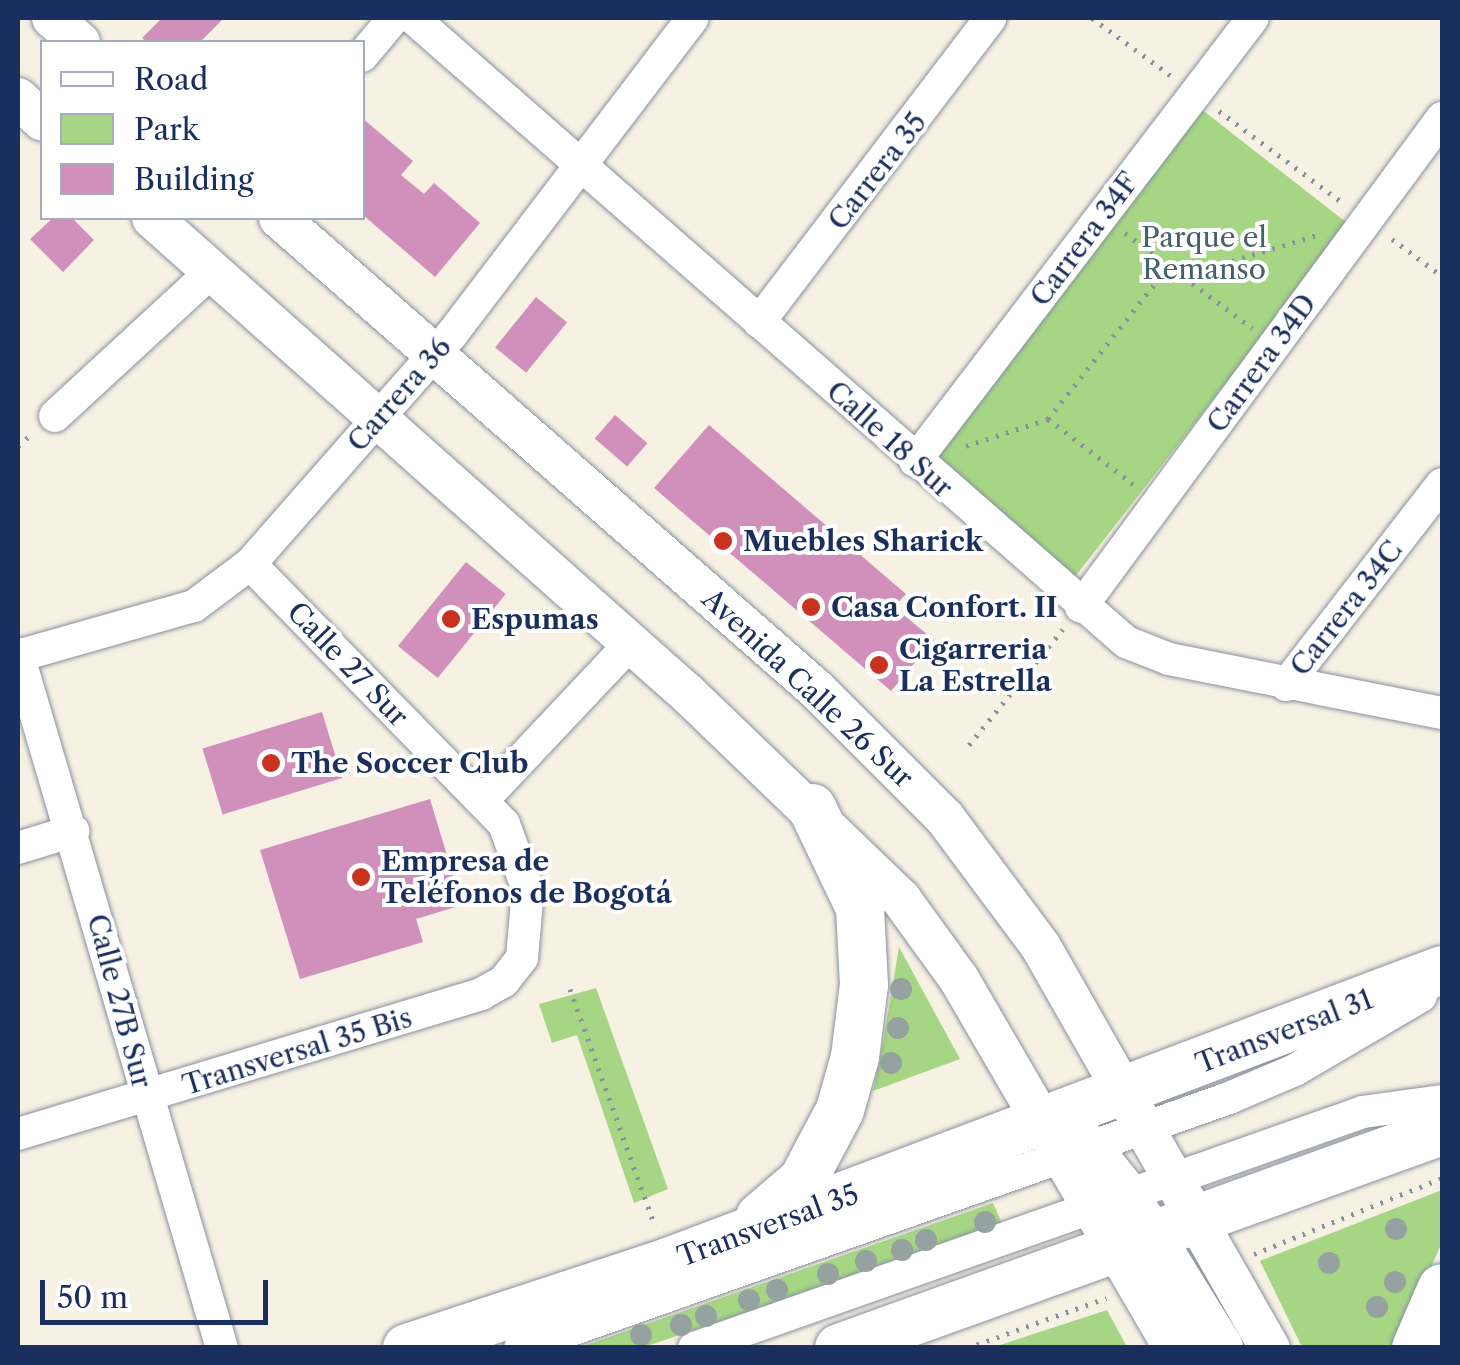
<!DOCTYPE html>
<html>
<head>
<meta charset="utf-8">
<style>
  body { margin:0 }
  #map { position:relative; width:1460px; height:1365px; overflow:hidden; background:#f6f1e2; font-family:"Libre Caslon Text",serif }
  div>[style] { position:absolute }
  .green>* { inset:0; background:#a6d684; transform-origin:0 0 }
  .building>* { inset:0; background:#d18fbb; transform-origin:0 0 }
  .path>* { height:5px; margin-top:-2.5px; transform-origin:0; background:repeating-linear-gradient(90deg,#8890a0 0 2.5px,transparent 0 10.5px) }
  .roads { filter:drop-shadow(0 0 2px #8890a0) drop-shadow(0 0 2px #8890a0) }
  .minor>* { height:32px; margin:-16px; padding:0 16px; transform-origin:16px; border-radius:16px; background:#fff }
  .major>* { height:40px; margin:-20px; padding:0 20px; transform-origin:20px; border-radius:20px; background:#fff }
  .highway>* { height:48px; margin:-24px; padding:0 24px; transform-origin:24px; border-radius:24px; background:#fff }
  .trees>* { width:22px; height:22px; margin:-11px; border-radius:50%; background:#95a29f }
  .dots>* { width:28px; height:28px; translate:-50% -50%; box-sizing:border-box; border:5px solid #fff; border-radius:50% }
  span { translate:-50% -50%; white-space:nowrap; text-align:center; line-height:1.15; -webkit-text-stroke:8px #fff; paint-order:stroke }
  .street-label { font-size:28px; color:#1b2f5e }
  .park-label { font-size:28px; color:#456169 }
  .poi-label { font-size:28px; color:#1b2f5e; font-weight:700 }
  .left { translate:0 -50%; text-align:left }
  .frame { position:absolute; inset:0; border:20px solid #1b2f5e; pointer-events:none }
  .legend { position:absolute; left:40px; top:40px; width:325px; height:180px; box-sizing:border-box; background:#fff; border:2px solid #a4acbf; margin:0; padding:12px 18px; list-style:none; font-size:30px; color:#1b2f5e }
  .legend li { display:flex; align-items:center; gap:20px; height:50px }
  .legend b { width:50px; border:2px solid #a4acbf }
  .scale { position:absolute; left:40px; top:1280px; width:228px; height:45px; box-sizing:border-box; border:5px solid #1b2f5e; border-top:0; padding-left:12px; font-size:30px; line-height:35px; white-space:nowrap; color:#1b2f5e; -webkit-text-stroke:8px #fff; paint-order:stroke }
</style>
</head>
<body>
<div id="map">
  <div class="green">
    <div style="left:1196px;top:105px;width:195px;height:450px;rotate:38deg"></div>
    <div style="clip-path:polygon(899px 947px,960px 1059px,873px 1091px,883px 1043px)"></div>
    <div style="clip-path:polygon(596px 988px,668px 1189px,634px 1203px,577px 1035px,552px 1043px,539px 1004px)"></div>
    <div style="clip-path:polygon(1442px 1190px,1442px 1242px,1397px 1347px,1302px 1347px,1260px 1261px)"></div>
    <div style="clip-path:polygon(993px 1203px,1003px 1226px,644px 1347px,578px 1348px)"></div>
    <div style="clip-path:polygon(1107px 1310px,1127px 1347px,994px 1347px)"></div>
  </div>
  <div class="building">
    <div style="clip-path:polygon(162px 18px,224px 18px,200px 42px,147px 42px,142px 38px)"></div>
    <div style="clip-path:polygon(362px 118px,413px 161px,401px 175px,424px 194px,434px 183px,480px 223px,435px 277px,363px 215px)"></div>
    <div style="clip-path:polygon(53px 218px,72px 218px,94px 240px,63px 272px,30px 239px)"></div>
    <div style="left:536px;top:297px;width:40px;height:65px;rotate:39deg"></div>
    <div style="left:615px;top:415px;width:43px;height:31px;rotate:41deg"></div>
    <div style="clip-path:polygon(709px 425px,906px 594px,894px 607px,934px 640px,891px 691px,654px 488px)"></div>
    <div style="left:466px;top:562px;width:51px;height:108px;rotate:39deg"></div>
    <div style="left:322px;top:712px;width:69px;height:125px;rotate:73deg"></div>
    <div style="clip-path:polygon(430px 799px,462px 905px,416px 919px,423px 942px,300px 979px,260px 850px)"></div>
  </div>
  <div class="path">
    <div style="left:1092px;top:18px;width:97px;rotate:36.2deg"></div>
    <div style="left:1219px;top:111px;width:154px;rotate:36.6deg"></div>
    <div style="left:1125px;top:233px;width:159px;rotate:36.8deg"></div>
    <div style="left:1392px;top:239px;width:62px;rotate:36.5deg"></div>
    <div style="left:1182px;top:276px;width:142px;rotate:-16.8deg"></div>
    <div style="left:1048px;top:419px;width:107px;rotate:37.4deg"></div>
    <div style="left:18px;top:446px;width:20px;rotate:-41deg"></div>
    <div style="left:966px;top:446px;width:86px;rotate:-18.2deg"></div>
    <div style="left:1048px;top:419px;width:195px;rotate:-51.7deg"></div>
    <div style="left:969px;top:745px;width:149px;rotate:-51deg"></div>
    <div style="left:570px;top:989px;width:252px;rotate:70.3deg"></div>
    <div style="left:1254px;top:1254px;width:203px;rotate:-22deg"></div>
    <div style="left:967px;top:1348px;width:148px;rotate:-19.8deg"></div>
  </div>
  <div class="roads">
    <div class="minor">
      <div style="left:413px;top:18px;width:947px;rotate:41.19deg"></div>
      <div style="left:1126px;top:642px;width:46px;rotate:21.6deg"></div>
      <div style="left:1169px;top:659px;width:278px;rotate:11.2deg"></div>
      <div style="left:362px;top:56px;width:50px;rotate:-49.9deg"></div>
      <div style="left:759px;top:322px;width:382px;rotate:-52.7deg"></div>
      <div style="left:55px;top:416px;width:214px;rotate:-42.7deg"></div>
      <div style="left:915px;top:461px;width:557px;rotate:-52.66deg"></div>
      <div style="left:1081px;top:607px;width:608px;rotate:-53.56deg"></div>
      <div style="left:18px;top:654px;width:723px;rotate:73.62deg"></div>
      <div style="left:18px;top:656px;width:183px;rotate:-15.9deg"></div>
      <div style="left:194px;top:606px;width:70px;rotate:-36.9deg"></div>
      <div style="left:250px;top:564px;width:306px;rotate:-48.7deg"></div>
      <div style="left:452px;top:334px;width:397px;rotate:-52.7deg"></div>
      <div style="left:1286px;top:685px;width:254px;rotate:-52.2deg"></div>
      <div style="left:482px;top:801px;width:217px;rotate:-46.7deg"></div>
      <div style="left:18px;top:848px;width:58px;rotate:-17.2deg"></div>
      <div style="left:18px;top:1134px;width:484px;rotate:-16.8deg"></div>
      <div style="left:481px;top:994px;width:26px;rotate:-29deg"></div>
      <div style="left:504px;top:981px;width:29px;rotate:-52deg"></div>
      <div style="left:522px;top:958px;width:68px;rotate:-85deg"></div>
      <div style="left:528px;top:890px;width:70px;rotate:-110deg"></div>
      <div style="left:504px;top:824px;width:363px;rotate:-134.3deg"></div>
      <div style="left:520px;top:1348px;width:752px;rotate:-19.42deg"></div>
      <div style="left:1229px;top:1098px;width:72px;rotate:-23deg"></div>
      <div style="left:1295px;top:1070px;width:146px;rotate:-30.4deg"></div>
      <div style="left:694px;top:1348px;width:709px;rotate:-19.43deg"></div>
      <div style="left:1363px;top:1112px;width:80px;rotate:-7.9deg"></div>
    </div>
    <div class="major">
      <div style="left:52px;top:18px;width:37px;rotate:41deg"></div>
      <div style="left:18px;top:98px;width:33px;rotate:43deg"></div>
      <div style="left:152px;top:218px;width:717px;rotate:41.61deg"></div>
      <div style="left:688px;top:694px;width:296px;rotate:43.9deg"></div>
      <div style="left:901px;top:899px;width:99px;rotate:54.1deg"></div>
      <div style="left:959px;top:979px;width:427px;rotate:59.8deg"></div>
      <div style="left:279px;top:218px;width:716px;rotate:41.26deg"></div>
      <div style="left:817px;top:690px;width:181px;rotate:45deg"></div>
      <div style="left:945px;top:818px;width:161px;rotate:53.3deg"></div>
      <div style="left:1041px;top:947px;width:462px;rotate:60.3deg"></div>
    </div>
    <div class="highway">
      <div style="left:1043px;top:1122px;width:48px;rotate:29.7deg"></div>
      <div style="left:1085px;top:1146px;width:62px;rotate:50.9deg"></div>
      <div style="left:1124px;top:1194px;width:181px;rotate:58.3deg"></div>
      <div style="left:760px;top:1217px;width:57px;rotate:-40.7deg"></div>
      <div style="left:803px;top:1180px;width:79px;rotate:-62.1deg"></div>
      <div style="left:840px;top:1110px;width:55px;rotate:-74.2deg"></div>
      <div style="left:855px;top:1057px;width:73px;rotate:-82.9deg"></div>
      <div style="left:864px;top:985px;width:77px;rotate:-93deg"></div>
      <div style="left:860px;top:908px;width:111px;rotate:-115.6deg"></div>
      <div style="left:407px;top:1348px;width:275px;rotate:-18.2deg"></div>
      <div style="left:668px;top:1262px;width:827px;rotate:-20.67deg"></div>
      <div style="left:839px;top:1348px;width:641px;rotate:-19.79deg"></div>
      <div style="left:1416px;top:1348px;width:65px;rotate:-66.6deg"></div>
    </div>
  </div>
  <div class="trees">
    <div style="left:901px;top:989px"></div>
    <div style="left:898px;top:1028px"></div>
    <div style="left:891px;top:1063px"></div>
    <div style="left:985px;top:1222px"></div>
    <div style="left:1396px;top:1229px"></div>
    <div style="left:926px;top:1240px"></div>
    <div style="left:902px;top:1250px"></div>
    <div style="left:866px;top:1261px"></div>
    <div style="left:1329px;top:1263px"></div>
    <div style="left:828px;top:1274px"></div>
    <div style="left:1395px;top:1282px"></div>
    <div style="left:777px;top:1290px"></div>
    <div style="left:749px;top:1300px"></div>
    <div style="left:1377px;top:1307px"></div>
    <div style="left:706px;top:1316px"></div>
    <div style="left:681px;top:1325px"></div>
    <div style="left:641px;top:1335px"></div>
  </div>
  <div class="dots">
    <div style="left:723px;top:541px;background:#c8321e"></div>
    <div style="left:811px;top:607px;background:#c8321e"></div>
    <div style="left:451px;top:619px;background:#c8321e"></div>
    <div style="left:879px;top:665px;background:#c8321e"></div>
    <div style="left:271px;top:763px;background:#c8321e"></div>
    <div style="left:361px;top:877px;background:#c8321e"></div>
  </div>
  <div class="street-label">
    <span style="left:877px;top:171px;rotate:-52deg">Carrera 35</span>
    <span style="left:1084px;top:239px;rotate:-53deg">Carrera 34F</span>
    <span style="left:1261px;top:363px;rotate:-54deg">Carrera 34D</span>
    <span style="left:399px;top:394px;rotate:-49deg">Carrera 36</span>
    <span style="left:890px;top:439px;rotate:42deg">Calle 18 Sur</span>
    <span style="left:1346px;top:608px;rotate:-52deg">Carrera 34C</span>
    <span style="left:348px;top:664px;rotate:46deg">Calle 27 Sur</span>
    <span style="left:808px;top:688px;rotate:43deg">Avenida Calle 26 Sur</span>
    <span style="left:120px;top:1001px;rotate:75deg">Calle 27B Sur</span>
    <span style="left:1284px;top:1031px;rotate:-21deg">Transversal 31</span>
    <span style="left:297px;top:1051px;rotate:-17deg">Transversal 35 Bis</span>
    <span style="left:768px;top:1225px;rotate:-20deg">Transversal 35</span>
  </div>
  <div class="park-label">
    <span style="left:1204px;top:253px">Parque el<br>Remanso</span>
  </div>
  <div class="poi-label">
    <span class="left" style="left:743px;top:541px">Muebles Sharick</span>
    <span class="left" style="left:831px;top:607px">Casa Confort. II</span>
    <span class="left" style="left:471px;top:619px">Espumas</span>
    <span class="left" style="left:899px;top:665px">Cigarreria<br>La Estrella</span>
    <span class="left" style="left:291px;top:763px">The Soccer Club</span>
    <span class="left" style="left:381px;top:877px">Empresa de<br>Teléfonos de Bogotá</span>
  </div>
  <div class="frame"></div>
  <ul class="legend">
  <li><b style="height:12px;background:#fff"></b>Road</li>
  <li><b style="height:28px;background:#a6d684"></b>Park</li>
  <li><b style="height:28px;background:#d18fbb"></b>Building</li>
  </ul>
  <div class="scale">50 m</div>
</div>
</body>
</html>
